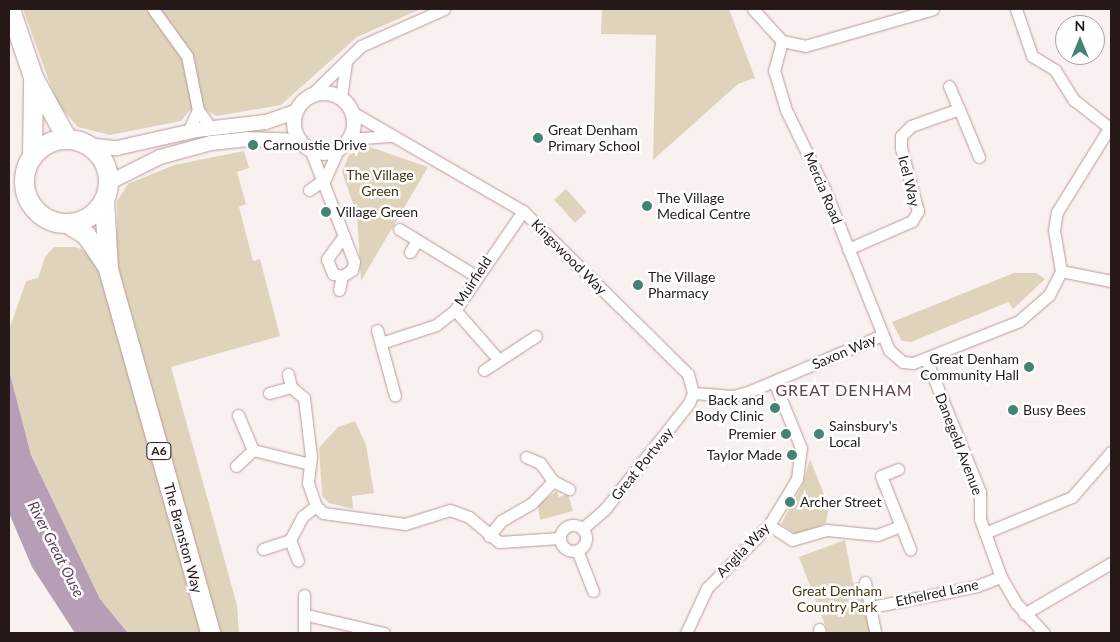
<!DOCTYPE html>
<html>
<head>
<meta charset="utf-8">
<style>
  body { margin:0 }
  #map { position:relative; width:1120px; height:642px; overflow:hidden; background:#f9f1f0; font-family:Lato,sans-serif }
  div>[style] { position:absolute }
  .green>* { inset:0; background:#dfd4bb; transform-origin:0 0 }
  .water>* { inset:0; background:#b79eb7 }
  .roads { filter:drop-shadow(0 0 1px #bd9995) drop-shadow(0 0 1px #bd9995) }
  .minor>* { height:11px; margin:-5.5px; padding:0 5.5px; transform-origin:5.5px; border-radius:5.5px; background:#fff }
  .minor>.ring { margin:-5.5px; padding:0; box-sizing:content-box; background:none; border:11px solid #fff; border-radius:50% }
  .tertiary>* { height:14px; margin:-7px; padding:0 7px; transform-origin:7px; border-radius:7px; background:#fff }
  .tertiary>.ring { margin:-7px; padding:0; box-sizing:content-box; background:none; border:14px solid #fff; border-radius:50% }
  .trunk>* { height:19px; margin:-9.5px; padding:0 9.5px; transform-origin:9.5px; border-radius:9.5px; background:#fff }
  .trunk>.ring { margin:-9.5px; padding:0; box-sizing:content-box; background:none; border:19px solid #fff; border-radius:50% }
  .dots>* { width:14px; height:14px; translate:-50% -50%; box-sizing:border-box; border:2px solid #fff; border-radius:50% }
  span { translate:-50% -50%; white-space:nowrap; text-align:center; line-height:1.15; -webkit-text-stroke:5px #fff; paint-order:stroke }
  .shield-label span { padding:1px 4px; background:#fff; border:1px solid; border-radius:4px; -webkit-text-stroke-width:0 }
  .shield-label { font-size:12px; color:#261918; font-weight:700 }
  .poi-label { font-size:14px; color:#261918 }
  .left { translate:0 -50%; text-align:left }
  .right { translate:-100% -50%; text-align:right }
  .park-label { font-size:14px; color:#48370f }
  .street-label { font-size:14px; color:#261918 }
  .water-label { font-size:15px; color:#603c61; font-style:italic }
  .quarter-label { font-size:16px; color:#654643; letter-spacing:1px }
  .frame { position:absolute; inset:0; border:10px solid #261918; pointer-events:none }
  .north { position:absolute; left:1055px; top:15px; width:50px; height:50px; box-sizing:border-box; background:#fff; border:1px solid #a8a3a3; border-radius:50%; rotate:0deg; font-size:14px; font-weight:700; line-height:20px; text-align:center; color:#261918 }
  .north::after { content:''; display:block; margin:auto; width:18px; height:22px; background:#428374; clip-path:polygon(50% 0,100% 100%,50% 72%,0 100%) }
</style>
</head>
<body>
<div id="map">
  <div class="green">
    <div style="clip-path:polygon(23px 9px,421px 9px,357px 37px,281px 105px,217px 116px,203px 109px,191px 109px,181px 121px,110px 135px,78px 127px,57px 103px)"></div>
    <div style="clip-path:polygon(602px 9px,729px 9px,755px 78px,738px 84px,653px 160px,656px 35px,601px 34px)"></div>
    <div style="clip-path:polygon(367px 146px,428px 167px,361px 281px,357px 215px,342px 172px,349px 155px)"></div>
    <div style="clip-path:polygon(244px 151px,249px 168px,237px 172px,246px 204px,239px 207px,253px 261px,260px 259px,280px 336px,171px 367px,237px 605px,239px 633px,291px 633px,220px 633px,123px 289px,111px 231px,117px 230px,117px 201px,128px 184px,174px 165px)"></div>
    <div style="left:566px;top:189px;width:31px;height:16px;rotate:48deg"></div>
    <div style="clip-path:polygon(54px 247px,76px 247px,95px 256px,203px 633px,128px 633px,100px 599px,31px 455px,9px 370px,9px 330px,26px 281px,38px 278px,45px 257px)"></div>
    <div style="clip-path:polygon(1014px 273px,1036px 273px,1045px 279px,1013px 309px,1008px 302px,911px 342px,902px 341px,898px 334px,892px 322px)"></div>
    <div style="clip-path:polygon(355px 421px,366px 445px,374px 493px,352px 496px,353px 509px,329px 503px,322px 496px,319px 448px,338px 427px)"></div>
    <div style="clip-path:polygon(810px 459px,829px 507px,826px 523px,797px 535px,781px 524px,802px 486px)"></div>
    <div style="clip-path:polygon(557px 491px,559px 497px,568px 494px,573px 511px,540px 520px,538px 504px)"></div>
    <div style="clip-path:polygon(845px 540px,853px 583px,860px 582px,870px 633px,828px 633px,799px 557px)"></div>
  </div>
  <div class="water">
    <div style="clip-path:polygon(9px 370px,31px 455px,100px 599px,128px 633px,75px 633px,32px 567px,9px 513px)"></div>
  </div>
  <div class="roads">
    <div class="minor">
      <div style="left:153px;top:9px;width:58px;rotate:54.1deg"></div>
      <div style="left:187px;top:56px;width:55px;rotate:78.5deg"></div>
      <div style="left:198px;top:110px;width:22px;rotate:54deg"></div>
      <div style="left:753px;top:9px;width:43px;rotate:47.8deg"></div>
      <div style="left:782px;top:41px;width:24px;rotate:12deg"></div>
      <div style="left:805px;top:46px;width:133px;rotate:-16.1deg"></div>
      <div style="left:1016px;top:9px;width:50px;rotate:71.2deg"></div>
      <div style="left:1032px;top:56px;width:27px;rotate:31deg"></div>
      <div style="left:1055px;top:70px;width:36px;rotate:58deg"></div>
      <div style="left:1074px;top:100px;width:47px;rotate:38.1deg"></div>
      <div style="left:782px;top:41px;width:30px;rotate:105deg"></div>
      <div style="left:774px;top:70px;width:42px;rotate:73.3deg"></div>
      <div style="left:786px;top:110px;width:89px;rotate:64deg"></div>
      <div style="left:825px;top:190px;width:172px;rotate:68.2deg"></div>
      <div style="left:889px;top:350px;width:18px;rotate:41deg"></div>
      <div style="left:903px;top:362px;width:10px;rotate:6deg"></div>
      <div style="left:913px;top:363px;width:114px;rotate:-21.6deg"></div>
      <div style="left:1019px;top:321px;width:40px;rotate:-41deg"></div>
      <div style="left:1049px;top:295px;width:27px;rotate:-63deg"></div>
      <div style="left:1061px;top:271px;width:42px;rotate:-99.7deg"></div>
      <div style="left:1054px;top:230px;width:18px;rotate:-81deg"></div>
      <div style="left:1057px;top:212px;width:102px;rotate:-58.2deg"></div>
      <div style="left:949px;top:86px;width:25px;rotate:67deg"></div>
      <div style="left:311px;top:95px;width:70px;rotate:-44.4deg"></div>
      <div style="left:361px;top:46px;width:91px;rotate:-24deg"></div>
      <div style="left:341px;top:98px;width:37px;rotate:-82deg"></div>
      <div style="left:352px;top:112px;width:198px;rotate:30.1deg"></div>
      <div style="left:523px;top:211px;width:232px;rotate:44.7deg"></div>
      <div style="left:688px;top:374px;width:20px;rotate:75deg"></div>
      <div style="left:693px;top:393px;width:11px;rotate:112deg"></div>
      <div style="left:689px;top:403px;width:135px;rotate:128.4deg"></div>
      <div style="left:605px;top:509px;width:30px;rotate:139deg"></div>
      <div style="left:188px;top:132px;width:24px;rotate:-66deg"></div>
      <div style="left:349px;top:139px;width:41px;rotate:-4.2deg"></div>
      <div style="left:310px;top:149px;width:121px;rotate:68.7deg"></div>
      <div style="left:354px;top:262px;width:8px;rotate:104deg"></div>
      <div style="left:352px;top:270px;width:12px;rotate:149deg"></div>
      <div style="left:342px;top:276px;width:9px;rotate:-167deg"></div>
      <div style="left:333px;top:274px;width:16px;rotate:-112deg"></div>
      <div style="left:327px;top:259px;width:27px;rotate:-54deg"></div>
      <div style="left:309px;top:190px;width:19px;rotate:-35deg"></div>
      <div style="left:325px;top:179px;width:34px;rotate:-66deg"></div>
      <div style="left:399px;top:229px;width:90px;rotate:31.4deg"></div>
      <div style="left:848px;top:249px;width:70px;rotate:-23.6deg"></div>
      <div style="left:912px;top:221px;width:12px;rotate:-59deg"></div>
      <div style="left:918px;top:211px;width:65px;rotate:-105.1deg"></div>
      <div style="left:901px;top:148px;width:12px;rotate:-90deg"></div>
      <div style="left:901px;top:136px;width:14px;rotate:-45deg"></div>
      <div style="left:911px;top:126px;width:51px;rotate:-19.5deg"></div>
      <div style="left:959px;top:109px;width:52px;rotate:67.4deg"></div>
      <div style="left:410px;top:252px;width:13px;rotate:-58deg"></div>
      <div style="left:1061px;top:271px;width:51px;rotate:11.3deg"></div>
      <div style="left:339px;top:290px;width:14px;rotate:-78deg"></div>
      <div style="left:455px;top:310px;width:65px;rotate:48.7deg"></div>
      <div style="left:377px;top:330px;width:68px;rotate:74.7deg"></div>
      <div style="left:381px;top:343px;width:58px;rotate:-18.1deg"></div>
      <div style="left:436px;top:325px;width:24px;rotate:-38deg"></div>
      <div style="left:455px;top:310px;width:120px;rotate:-55.5deg"></div>
      <div style="left:926px;top:359px;width:144px;rotate:67.9deg"></div>
      <div style="left:980px;top:492px;width:27px;rotate:90deg"></div>
      <div style="left:980px;top:519px;width:62px;rotate:70.1deg"></div>
      <div style="left:1001px;top:577px;width:30px;rotate:60deg"></div>
      <div style="left:1016px;top:603px;width:41px;rotate:47deg"></div>
      <div style="left:484px;top:370px;width:62px;rotate:-33.2deg"></div>
      <div style="left:288px;top:374px;width:13px;rotate:77deg"></div>
      <div style="left:269px;top:393px;width:23px;rotate:-15deg"></div>
      <div style="left:291px;top:387px;width:17px;rotate:40deg"></div>
      <div style="left:304px;top:398px;width:59px;rotate:83.2deg"></div>
      <div style="left:311px;top:457px;width:26px;rotate:97deg"></div>
      <div style="left:308px;top:483px;width:24px;rotate:71deg"></div>
      <div style="left:316px;top:506px;width:10px;rotate:45deg"></div>
      <div style="left:323px;top:513px;width:83px;rotate:7.6deg"></div>
      <div style="left:405px;top:524px;width:47px;rotate:-17.3deg"></div>
      <div style="left:450px;top:510px;width:20px;rotate:20deg"></div>
      <div style="left:469px;top:517px;width:39px;rotate:40deg"></div>
      <div style="left:499px;top:542px;width:61px;rotate:-3.8deg"></div>
      <div style="left:693px;top:393px;width:40px;rotate:4.3deg"></div>
      <div style="left:733px;top:396px;width:16px;rotate:-15deg"></div>
      <div style="left:748px;top:392px;width:146px;rotate:-23deg"></div>
      <div style="left:238px;top:415px;width:38px;rotate:67deg"></div>
      <div style="left:253px;top:450px;width:59px;rotate:13.8deg"></div>
      <div style="left:526px;top:457px;width:15px;rotate:23deg"></div>
      <div style="left:540px;top:463px;width:22px;rotate:54deg"></div>
      <div style="left:553px;top:481px;width:18px;rotate:27deg"></div>
      <div style="left:236px;top:466px;width:23px;rotate:-43deg"></div>
      <div style="left:898px;top:469px;width:18px;rotate:158deg"></div>
      <div style="left:881px;top:476px;width:79px;rotate:68.3deg"></div>
      <div style="left:769px;top:525px;width:27px;rotate:33deg"></div>
      <div style="left:792px;top:540px;width:36px;rotate:-16deg"></div>
      <div style="left:827px;top:530px;width:50px;rotate:5.7deg"></div>
      <div style="left:877px;top:535px;width:26px;rotate:-21deg"></div>
      <div class="ring" style="left:560px;top:525px;width:15px;height:15px"></div>
      <div style="left:985px;top:533px;width:94px;rotate:-22.5deg"></div>
      <div style="left:1072px;top:497px;width:60px;rotate:-49.1deg"></div>
      <div style="left:489px;top:536px;width:19px;rotate:-51deg"></div>
      <div style="left:501px;top:521px;width:34px;rotate:-30deg"></div>
      <div style="left:531px;top:504px;width:32px;rotate:-46deg"></div>
      <div style="left:290px;top:540px;width:22px;rotate:69deg"></div>
      <div style="left:263px;top:549px;width:28px;rotate:-18deg"></div>
      <div style="left:290px;top:540px;width:27px;rotate:-62deg"></div>
      <div style="left:303px;top:516px;width:16px;rotate:-38deg"></div>
      <div style="left:577px;top:550px;width:44px;rotate:68.7deg"></div>
      <div style="left:865px;top:582px;width:50px;rotate:78.5deg"></div>
      <div style="left:304px;top:595px;width:38px;rotate:90deg"></div>
      <div style="left:871px;top:607px;width:108px;rotate:-11.2deg"></div>
      <div style="left:977px;top:586px;width:26px;rotate:-21deg"></div>
      <div style="left:1024px;top:614px;width:101px;rotate:-30.4deg"></div>
      <div style="left:307px;top:615px;width:79px;rotate:13.2deg"></div>
      <div style="left:819px;top:629px;width:4px;rotate:76deg"></div>
      <div style="left:686px;top:633px;width:50px;rotate:-65deg"></div>
      <div style="left:707px;top:588px;width:88px;rotate:-45.5deg"></div>
      <div style="left:769px;top:525px;width:54px;rotate:-58.7deg"></div>
      <div style="left:797px;top:479px;width:31px;rotate:-83deg"></div>
      <div style="left:801px;top:448px;width:71px;rotate:-112.2deg"></div>
    </div>
    <div class="tertiary">
      <div class="ring" style="left:294px;top:93px;width:46px;height:46px"></div>
      <div style="left:86px;top:145px;width:31px;rotate:6deg"></div>
      <div style="left:117px;top:148px;width:82px;rotate:-12.7deg"></div>
      <div style="left:197px;top:130px;width:69px;rotate:-6.6deg"></div>
      <div style="left:266px;top:122px;width:31px;rotate:-19deg"></div>
      <div style="left:108px;top:183px;width:58px;rotate:-26.6deg"></div>
      <div style="left:160px;top:157px;width:53px;rotate:-15.4deg"></div>
      <div style="left:211px;top:143px;width:36px;rotate:-6deg"></div>
      <div style="left:247px;top:139px;width:53px;rotate:2.2deg"></div>
    </div>
    <div class="trunk">
      <div style="left:10px;top:9px;width:72px;rotate:71.3deg"></div>
      <div style="left:33px;top:77px;width:71px;rotate:61.3deg"></div>
      <div class="ring" style="left:24px;top:139px;width:65px;height:65px"></div>
      <div style="left:32px;top:157px;width:74px;rotate:-89.2deg"></div>
      <div style="left:104px;top:199px;width:70px;rotate:86.7deg"></div>
      <div style="left:108px;top:269px;width:378px;rotate:74.3deg"></div>
      <div style="left:67px;top:223px;width:22px;rotate:32deg"></div>
      <div style="left:86px;top:235px;width:36px;rotate:56deg"></div>
    </div>
  </div>
  <div class="dots">
    <div style="left:538px;top:138px;background:#428374"></div>
    <div style="left:253px;top:145px;background:#428374"></div>
    <div style="left:647px;top:206px;background:#428374"></div>
    <div style="left:326px;top:212px;background:#428374"></div>
    <div style="left:638px;top:285px;background:#428374"></div>
    <div style="left:1029px;top:367px;background:#428374"></div>
    <div style="left:775px;top:408px;background:#428374"></div>
    <div style="left:1013px;top:410px;background:#428374"></div>
    <div style="left:786px;top:434px;background:#428374"></div>
    <div style="left:819px;top:434px;background:#428374"></div>
    <div style="left:792px;top:455px;background:#428374"></div>
    <div style="left:790px;top:502px;background:#428374"></div>
  </div>
  <div class="shield-label">
    <span style="left:159px;top:451px">A6</span>
  </div>
  <div class="poi-label">
    <span class="left" style="left:548px;top:138px">Great Denham<br>Primary School</span>
    <span class="left" style="left:263px;top:145px">Carnoustie Drive</span>
    <span class="left" style="left:657px;top:206px">The Village<br>Medical Centre</span>
    <span class="left" style="left:336px;top:212px">Village Green</span>
    <span class="left" style="left:648px;top:285px">The Village<br>Pharmacy</span>
    <span class="right" style="left:1019px;top:367px">Great Denham<br>Community Hall</span>
    <span class="right" style="left:764px;top:408px">Back and<br>Body Clinic</span>
    <span class="left" style="left:1023px;top:410px">Busy Bees</span>
    <span class="left" style="left:829px;top:434px">Sainsbury's<br>Local</span>
    <span class="right" style="left:776px;top:434px">Premier</span>
    <span class="right" style="left:782px;top:455px">Taylor Made</span>
    <span class="left" style="left:800px;top:502px">Archer Street</span>
  </div>
  <div class="park-label">
    <span style="left:380px;top:183px">The Village<br>Green</span>
    <span style="left:837px;top:599px">Great Denham<br>Country Park</span>
  </div>
  <div class="street-label">
    <span style="left:909px;top:181px;rotate:76deg">Icel Way</span>
    <span style="left:823px;top:188px;rotate:67deg">Mercia Road</span>
    <span style="left:569px;top:257px;rotate:45deg">Kingswood Way</span>
    <span style="left:473px;top:281px;rotate:-57deg">Muirfield</span>
    <span style="left:844px;top:352px;rotate:-23deg">Saxon Way</span>
    <span style="left:959px;top:444px;rotate:69deg">Danegeld Avenue</span>
    <span style="left:642px;top:464px;rotate:-51deg">Great Portway</span>
    <span style="left:183px;top:538px;rotate:75deg">The Branston Way</span>
    <span style="left:743px;top:550px;rotate:-46deg">Anglia Way</span>
    <span style="left:937px;top:593px;rotate:-12deg">Ethelred Lane</span>
  </div>
  <div class="water-label">
    <span style="left:56px;top:549px;rotate:63deg">River Great Ouse</span>
  </div>
  <div class="quarter-label">
    <span style="left:844px;top:390px">GREAT DENHAM</span>
  </div>
  <div class="frame"></div>
  <div class="north">N</div>
</div>
</body>
</html>
